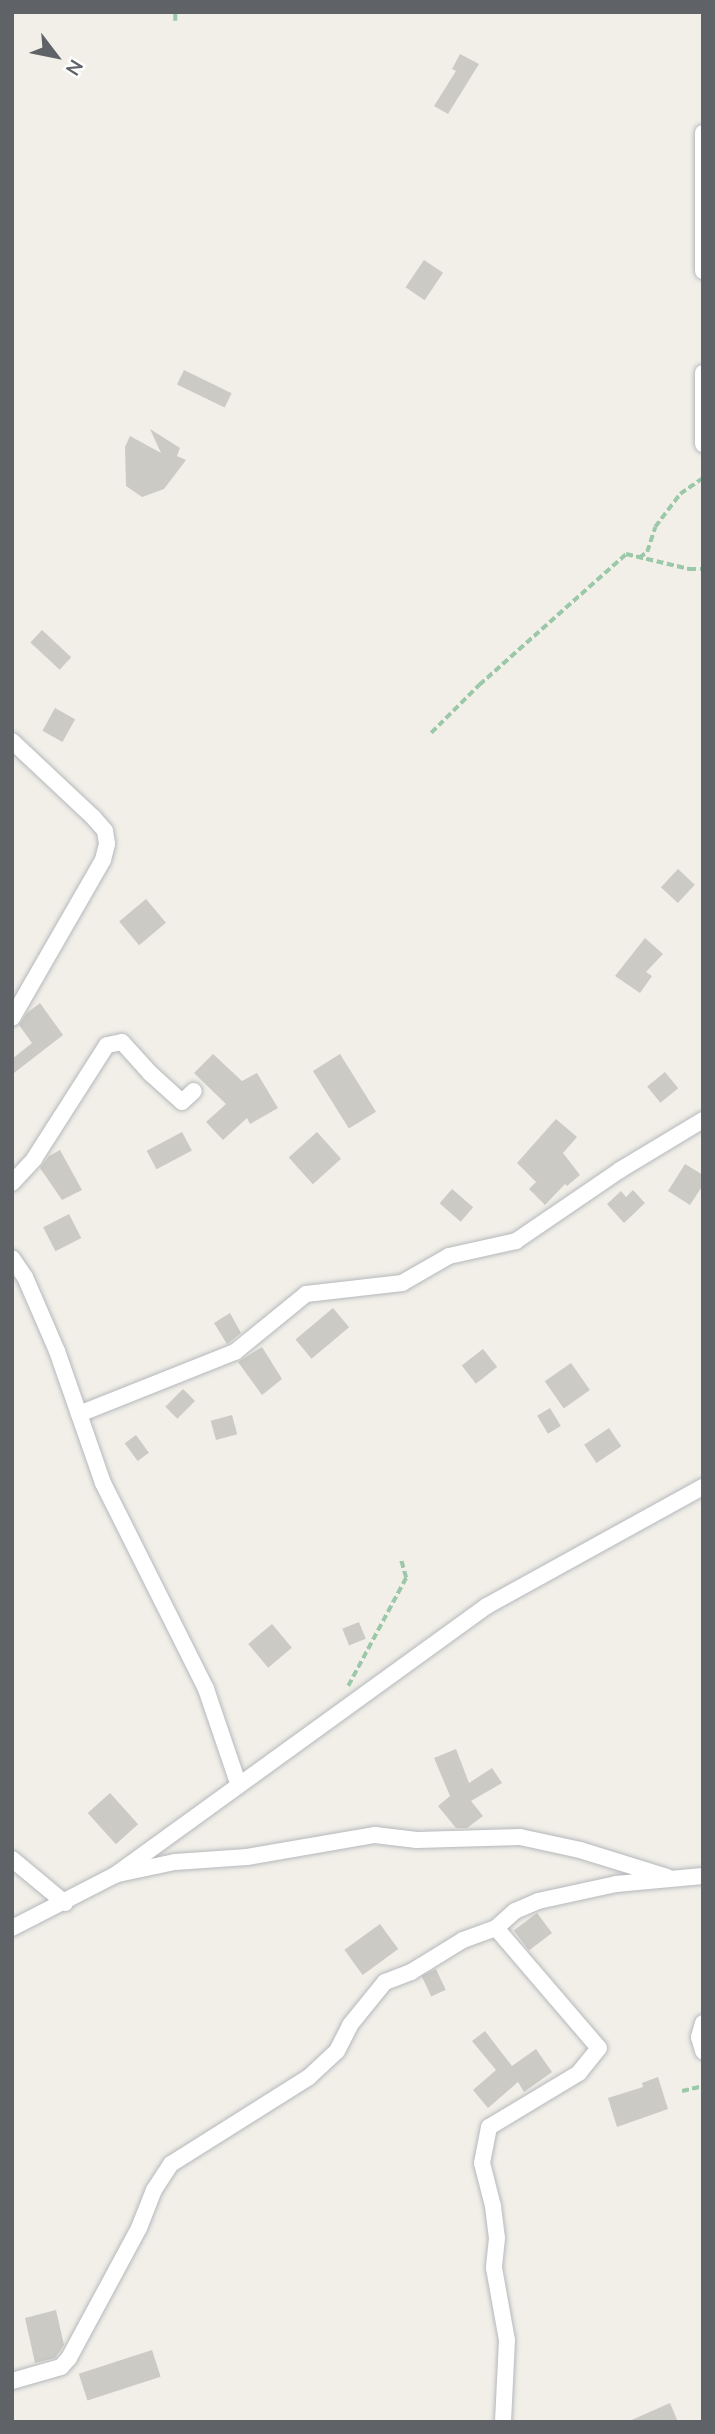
<!DOCTYPE html>
<html>
<head>
<meta charset="utf-8">
<style>
  body { margin:0 }
  #map { position:relative; width:715px; height:2434px; overflow:hidden; background:#f1efe8; font-family:"Nunito Sans",sans-serif }
  div>[style] { position:absolute }
  .building>* { inset:0; background:#cccac5; transform-origin:0 0 }
  .path>* { height:3.5px; margin-top:-1.75px; transform-origin:0; background:repeating-linear-gradient(90deg,#9bc8a8 0 7px,transparent 0 10.5px) }
  .roads { filter:drop-shadow(0 0 2px #b5b8bc) drop-shadow(0 0 2px #b5b8bc) }
  .street>* { height:16px; margin:-8px; padding:0 8px; transform-origin:8px; border-radius:8px; background:#fff }
  span { translate:-50% -50%; white-space:nowrap; text-align:center; line-height:1.15; -webkit-text-stroke:5px #fff; paint-order:stroke }
  .frame { position:absolute; inset:0; border:14px solid #5f6368; pointer-events:none }
  .north { position:absolute; left:21px; top:21px; width:70px; height:70px; -webkit-text-stroke:5px #fff; paint-order:stroke; rotate:122deg; font-size:19px; font-weight:700; line-height:28px; text-align:center; color:#5f6368 }
  .north::after { content:''; display:block; margin:auto; width:24px; height:32px; background:#5f6368; clip-path:polygon(50% 0,100% 100%,50% 72%,0 100%) }
</style>
</head>
<body>
<div id="map">
  <div class="building">
    <div style="clip-path:polygon(460px 54px,479px 64px,448px 114px,434px 106px,456px 71px,452px 69px)"></div>
    <div style="left:424px;top:260px;width:23px;height:33px;rotate:34deg"></div>
    <div style="left:184px;top:370px;width:53px;height:16px;rotate:26deg"></div>
    <div style="clip-path:polygon(150px 429px,180px 448px,177px 456px,186px 460px,164px 489px,142px 497px,126px 486px,125px 447px,130px 436px,161px 453px)"></div>
    <div style="left:42px;top:630px;width:40px;height:17px;rotate:43deg"></div>
    <div style="left:55px;top:708px;width:23px;height:26px;rotate:29deg"></div>
    <div style="left:678px;top:869px;width:23px;height:25px;rotate:43deg"></div>
    <div style="left:146px;top:899px;width:31px;height:35px;rotate:50deg"></div>
    <div style="clip-path:polygon(645px 938px,663px 954px,646px 972px,652px 976px,640px 993px,615px 976px)"></div>
    <div style="clip-path:polygon(40px 1003px,63px 1035px,14px 1073px,12px 1059px,32px 1043px,19px 1025px,27px 1013px)"></div>
    <div style="clip-path:polygon(213px 1054px,242px 1081px,257px 1073px,278px 1108px,250px 1124px,247px 1118px,223px 1140px,206px 1122px,226px 1104px,194px 1073px)"></div>
    <div style="left:340px;top:1054px;width:68px;height:32px;rotate:58deg"></div>
    <div style="left:665px;top:1072px;width:21px;height:23px;rotate:51deg"></div>
    <div style="clip-path:polygon(556px 1119px,577px 1137px,563px 1153px,580px 1175px,567px 1186px,565px 1184px,545px 1205px,529px 1189px,536px 1182px,517px 1163px)"></div>
    <div style="left:182px;top:1132px;width:21px;height:40px;rotate:62deg"></div>
    <div style="left:317px;top:1132px;width:36px;height:38px;rotate:48deg"></div>
    <div style="clip-path:polygon(60px 1150px,82px 1190px,62px 1200px,40px 1168px,49px 1156px)"></div>
    <div style="clip-path:polygon(685px 1164px,703px 1175px,703px 1185px,690px 1205px,668px 1191px)"></div>
    <div style="left:452px;top:1189px;width:28px;height:19px;rotate:41deg"></div>
    <div style="clip-path:polygon(633px 1190px,645px 1203px,624px 1223px,607px 1204px,621px 1191px,626px 1197px)"></div>
    <div style="left:69px;top:1214px;width:27px;height:29px;rotate:63deg"></div>
    <div style="left:333px;top:1308px;width:25px;height:49px;rotate:50deg"></div>
    <div style="clip-path:polygon(230px 1313px,241px 1333px,227px 1344px,214px 1323px)"></div>
    <div style="clip-path:polygon(262px 1347px,282px 1379px,262px 1395px,238px 1362px)"></div>
    <div style="left:483px;top:1349px;width:23px;height:27px;rotate:52deg"></div>
    <div style="left:571px;top:1363px;width:33px;height:32px;rotate:55deg"></div>
    <div style="left:183px;top:1389px;width:17px;height:25px;rotate:45deg"></div>
    <div style="left:550px;top:1408px;width:21px;height:15px;rotate:59deg"></div>
    <div style="left:232px;top:1415px;width:20px;height:22px;rotate:75deg"></div>
    <div style="left:609px;top:1428px;width:22px;height:30px;rotate:56deg"></div>
    <div style="left:136px;top:1435px;width:22px;height:14px;rotate:54deg"></div>
    <div style="left:359px;top:1622px;width:18px;height:18px;rotate:68deg"></div>
    <div style="left:272px;top:1624px;width:31px;height:31px;rotate:50deg"></div>
    <div style="clip-path:polygon(456px 1749px,469px 1783px,492px 1768px,502px 1783px,471px 1801px,483px 1816px,467px 1828px,456px 1828px,438px 1806px,450px 1796px,434px 1758px)"></div>
    <div style="left:110px;top:1793px;width:42px;height:30px;rotate:48deg"></div>
    <div style="left:537px;top:1913px;width:25px;height:29px;rotate:53deg"></div>
    <div style="left:380px;top:1924px;width:31px;height:44px;rotate:54deg"></div>
    <div style="left:436px;top:1969px;width:23px;height:16px;rotate:65deg"></div>
    <div style="clip-path:polygon(485px 2031px,512px 2066px,536px 2049px,552px 2072px,524px 2092px,518px 2082px,488px 2108px,473px 2090px,496px 2070px,472px 2041px)"></div>
    <div style="clip-path:polygon(658px 2077px,668px 2109px,617px 2127px,608px 2098px,643px 2087px,642px 2083px)"></div>
    <div style="clip-path:polygon(56px 2310px,64px 2345px,55px 2358px,35px 2363px,25px 2318px)"></div>
    <div style="left:152px;top:2350px;width:28px;height:77px;rotate:72deg"></div>
    <div style="clip-path:polygon(670px 2403px,678px 2422px,627px 2422px)"></div>
  </div>
  <div class="path">
    <div style="left:175px;top:21px;width:9px;rotate:-90deg"></div>
    <div style="left:639px;top:558px;width:10px;rotate:-37deg"></div>
    <div style="left:647px;top:552px;width:26px;rotate:-72deg"></div>
    <div style="left:655px;top:527px;width:41px;rotate:-52.9deg"></div>
    <div style="left:680px;top:494px;width:28px;rotate:-35deg"></div>
    <div style="left:431px;top:733px;width:68px;rotate:-45deg"></div>
    <div style="left:479px;top:685px;width:197px;rotate:-41.7deg"></div>
    <div style="left:626px;top:554px;width:65px;rotate:13.4deg"></div>
    <div style="left:689px;top:569px;width:14px"></div>
    <div style="left:348px;top:1686px;width:123px;rotate:-61.8deg"></div>
    <div style="left:406px;top:1578px;width:19px;rotate:-106deg"></div>
    <div style="left:682px;top:2091px;width:22px;rotate:-13deg"></div>
  </div>
  <div class="roads">
    <div class="street">
      <div style="left:703px;top:133px;width:138px;rotate:90deg"></div>
      <div style="left:703px;top:373px;width:71px;rotate:90deg"></div>
      <div style="left:12px;top:741px;width:111px;rotate:43.2deg"></div>
      <div style="left:93px;top:817px;width:18px;rotate:49deg"></div>
      <div style="left:105px;top:831px;width:13px;rotate:81deg"></div>
      <div style="left:107px;top:844px;width:16px;rotate:104deg"></div>
      <div style="left:103px;top:860px;width:182px;rotate:119.9deg"></div>
      <div style="left:12px;top:1183px;width:33px;rotate:-47deg"></div>
      <div style="left:34px;top:1159px;width:135px;rotate:-57.4deg"></div>
      <div style="left:107px;top:1045px;width:15px;rotate:-11deg"></div>
      <div style="left:122px;top:1042px;width:42px;rotate:47.9deg"></div>
      <div style="left:150px;top:1073px;width:43px;rotate:42.2deg"></div>
      <div style="left:182px;top:1102px;width:16px;rotate:-43deg"></div>
      <div style="left:12px;top:1258px;width:23px;rotate:56deg"></div>
      <div style="left:25px;top:1277px;width:81px;rotate:66.6deg"></div>
      <div style="left:57px;top:1351px;width:140px;rotate:70.8deg"></div>
      <div style="left:103px;top:1483px;width:230px;rotate:63.4deg"></div>
      <div style="left:206px;top:1689px;width:99px;rotate:71.2deg"></div>
      <div style="left:79px;top:1414px;width:168px;rotate:-21.7deg"></div>
      <div style="left:235px;top:1352px;width:92px;rotate:-39.2deg"></div>
      <div style="left:306px;top:1294px;width:97px;rotate:-6.5deg"></div>
      <div style="left:402px;top:1283px;width:54px;rotate:-29.9deg"></div>
      <div style="left:449px;top:1256px;width:69px;rotate:-12.6deg"></div>
      <div style="left:516px;top:1241px;width:126px;rotate:-34.3deg"></div>
      <div style="left:620px;top:1170px;width:97px;rotate:-31.1deg"></div>
      <div style="left:12px;top:1859px;width:69px;rotate:39.7deg"></div>
      <div style="left:118px;top:1874px;width:58px;rotate:-11.9deg"></div>
      <div style="left:175px;top:1862px;width:72px;rotate:-4deg"></div>
      <div style="left:247px;top:1857px;width:130px;rotate:-9.8deg"></div>
      <div style="left:375px;top:1835px;width:42px;rotate:6.8deg"></div>
      <div style="left:417px;top:1840px;width:103px;rotate:-1.7deg"></div>
      <div style="left:520px;top:1837px;width:61px;rotate:12.2deg"></div>
      <div style="left:580px;top:1850px;width:91px;rotate:17.2deg"></div>
      <div style="left:12px;top:1928px;width:116px;rotate:-27.2deg"></div>
      <div style="left:115px;top:1875px;width:459px;rotate:-35.9deg"></div>
      <div style="left:487px;top:1606px;width:247px;rotate:-28.9deg"></div>
      <div style="left:496px;top:1928px;width:158px;rotate:49.4deg"></div>
      <div style="left:599px;top:2048px;width:32px;rotate:129deg"></div>
      <div style="left:579px;top:2073px;width:105px;rotate:149deg"></div>
      <div style="left:489px;top:2127px;width:37px;rotate:101deg"></div>
      <div style="left:482px;top:2163px;width:44px;rotate:75.7deg"></div>
      <div style="left:493px;top:2206px;width:32px;rotate:83deg"></div>
      <div style="left:497px;top:2238px;width:30px;rotate:96deg"></div>
      <div style="left:494px;top:2268px;width:73px;rotate:79.8deg"></div>
      <div style="left:507px;top:2340px;width:82px;rotate:92.8deg"></div>
      <div style="left:703px;top:2023px;width:15px;rotate:106deg"></div>
      <div style="left:699px;top:2037px;width:15px;rotate:74deg"></div>
      <div style="left:12px;top:2381px;width:51px;rotate:-15.9deg"></div>
      <div style="left:61px;top:2367px;width:12px;rotate:-48deg"></div>
      <div style="left:69px;top:2358px;width:148px;rotate:-61.7deg"></div>
      <div style="left:139px;top:2228px;width:41px;rotate:-68.5deg"></div>
      <div style="left:154px;top:2190px;width:31px;rotate:-57deg"></div>
      <div style="left:171px;top:2164px;width:163px;rotate:-32.2deg"></div>
      <div style="left:309px;top:2077px;width:38px;rotate:-43deg"></div>
      <div style="left:337px;top:2051px;width:29px;rotate:-63deg"></div>
      <div style="left:350px;top:2025px;width:55px;rotate:-50.9deg"></div>
      <div style="left:385px;top:1982px;width:28px;rotate:-21deg"></div>
      <div style="left:411px;top:1972px;width:61px;rotate:-31.6deg"></div>
      <div style="left:463px;top:1940px;width:35px;rotate:-20deg"></div>
      <div style="left:496px;top:1928px;width:25px;rotate:-42deg"></div>
      <div style="left:515px;top:1911px;width:25px;rotate:-23deg"></div>
      <div style="left:538px;top:1901px;width:80px;rotate:-12.3deg"></div>
      <div style="left:616px;top:1884px;width:87px;rotate:-5.3deg"></div>
    </div>
  </div>
  <div class="frame"></div>
  <div class="north">N</div>
</div>
</body>
</html>
